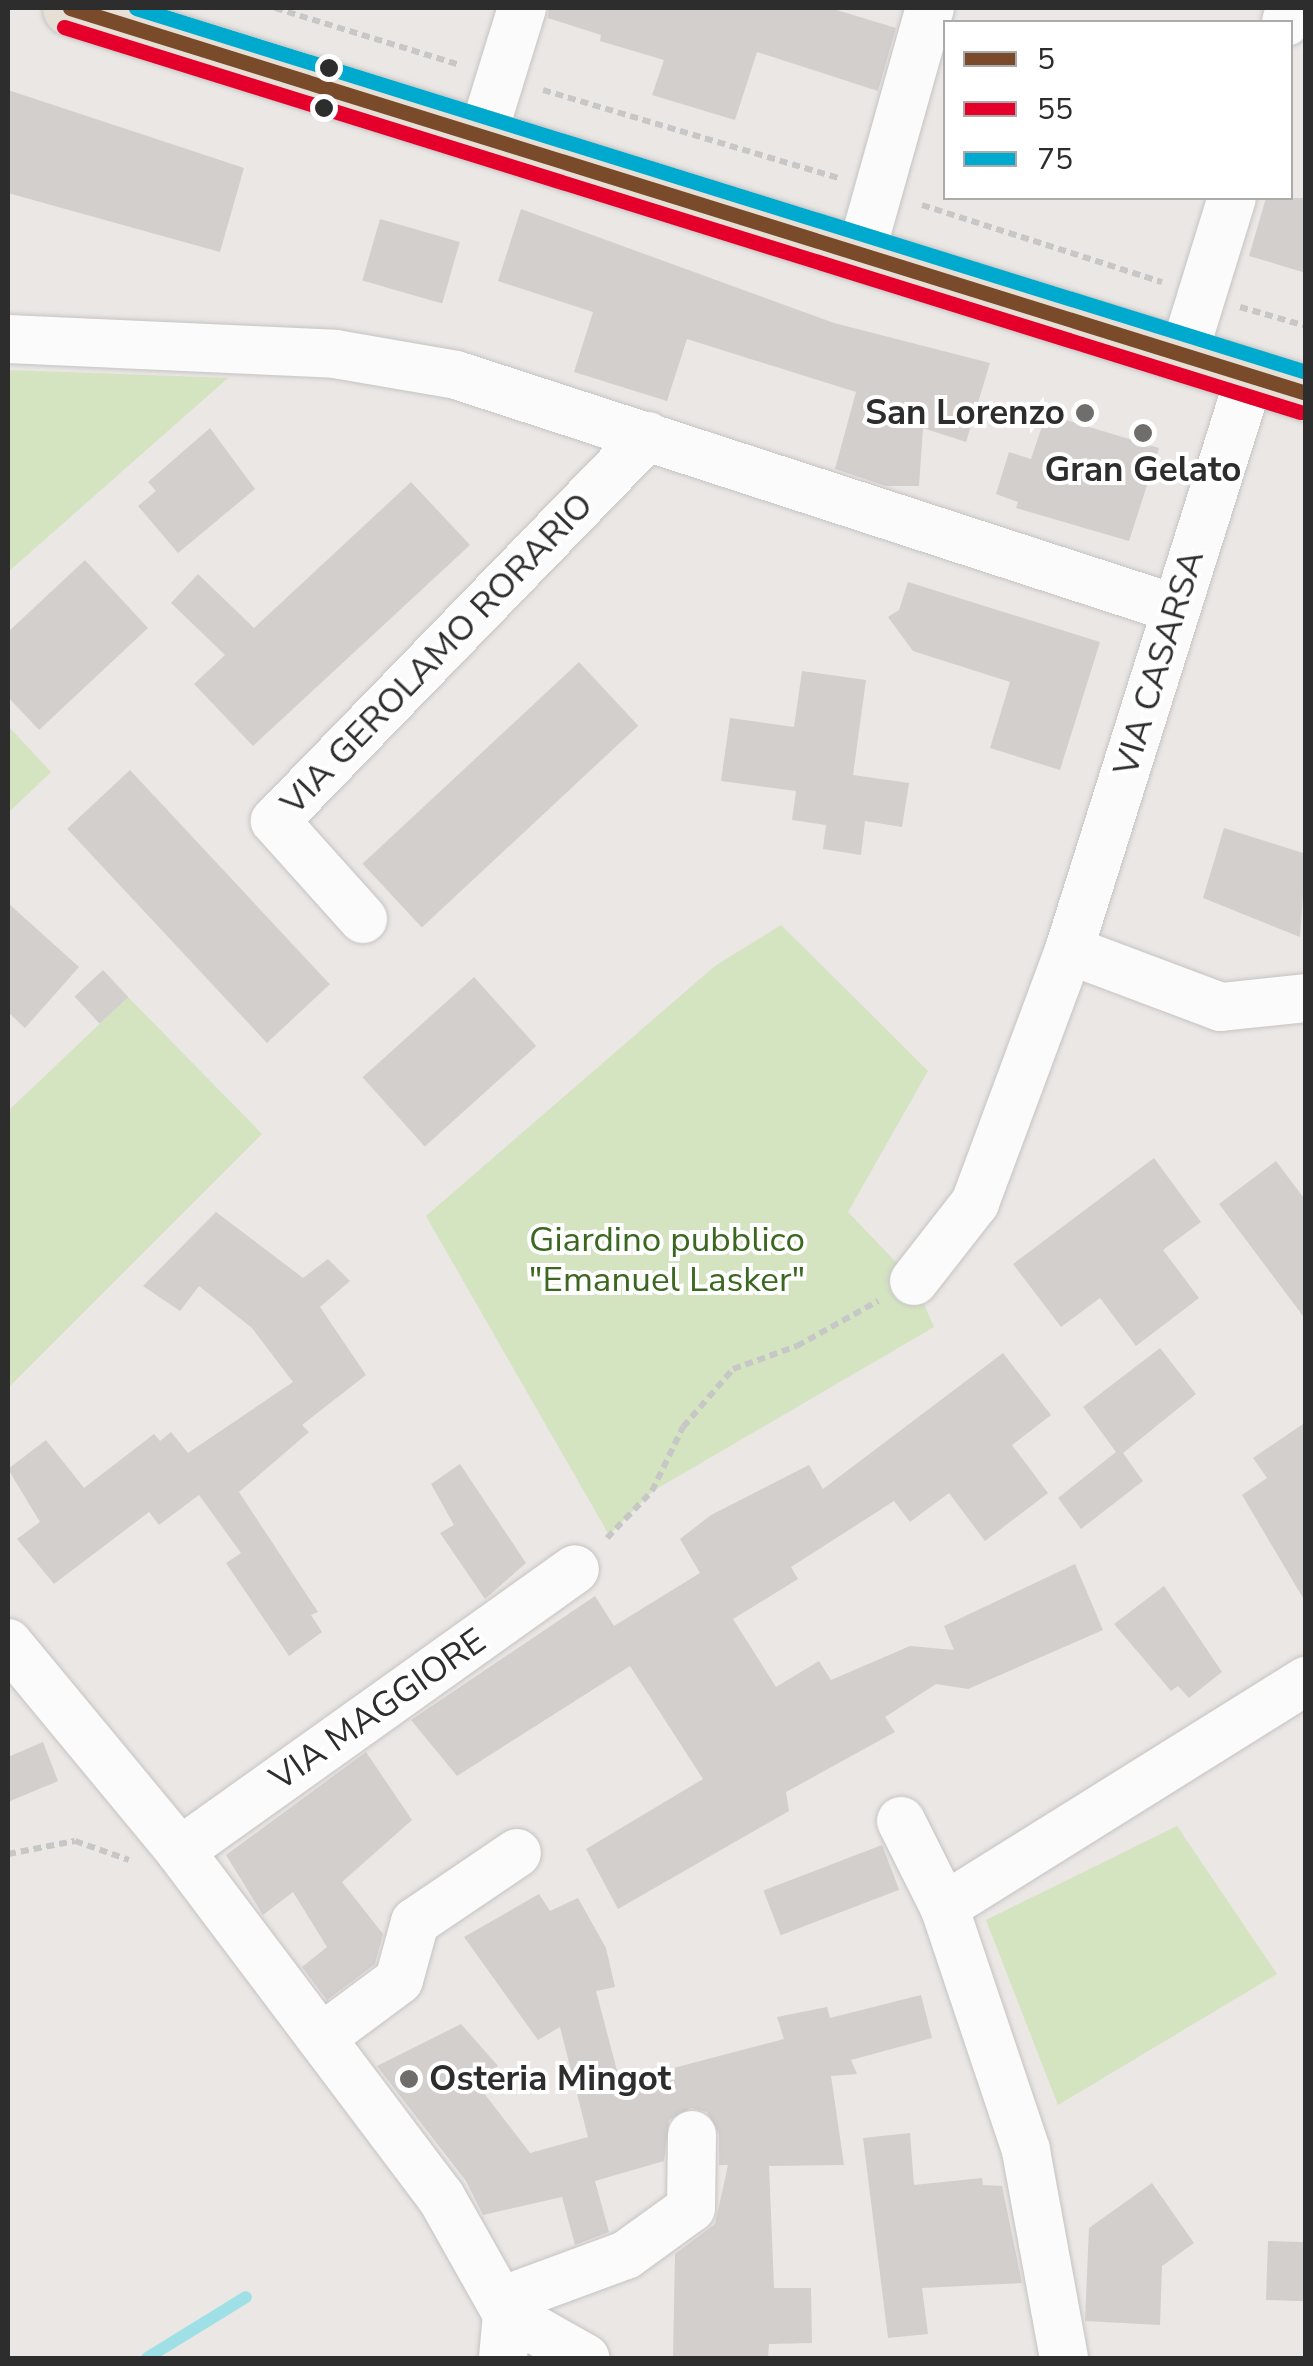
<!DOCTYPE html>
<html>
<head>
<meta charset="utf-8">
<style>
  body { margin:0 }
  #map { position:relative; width:1313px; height:2366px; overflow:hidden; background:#eae7e4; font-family:"Nunito Sans",sans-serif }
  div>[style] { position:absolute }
  .green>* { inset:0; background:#d4e3c0 }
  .stream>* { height:12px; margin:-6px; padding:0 6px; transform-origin:6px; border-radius:6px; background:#9ee0e6 }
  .building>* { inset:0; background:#d2cfcd; transform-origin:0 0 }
  .path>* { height:6px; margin-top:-3px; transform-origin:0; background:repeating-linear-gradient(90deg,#c7c7c7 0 8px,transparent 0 13px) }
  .roads { filter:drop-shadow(0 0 2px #c5c4c4) drop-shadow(0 0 2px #c5c4c4) }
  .minor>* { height:48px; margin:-24px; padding:0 24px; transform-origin:24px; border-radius:24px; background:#fcfbfb }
  .major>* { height:55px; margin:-27.5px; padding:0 27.5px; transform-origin:27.5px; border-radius:27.5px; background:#e6dfd6 }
  .bus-1>* { height:15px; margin:-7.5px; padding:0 7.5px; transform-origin:7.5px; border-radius:7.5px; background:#7a4b2a }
  .bus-2>* { height:15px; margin:-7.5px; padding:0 7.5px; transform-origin:7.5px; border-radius:7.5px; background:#e4002b }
  .bus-3>* { height:15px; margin:-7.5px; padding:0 7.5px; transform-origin:7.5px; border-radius:7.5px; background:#00a9ce }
  .dots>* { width:28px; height:28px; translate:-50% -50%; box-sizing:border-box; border:5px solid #fff; border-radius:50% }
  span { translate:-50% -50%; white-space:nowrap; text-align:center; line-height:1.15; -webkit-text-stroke:8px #fff; paint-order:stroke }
  .poi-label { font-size:35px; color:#2d2d2d; font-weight:700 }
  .right { translate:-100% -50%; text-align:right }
  .left { translate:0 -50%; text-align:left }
  .street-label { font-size:35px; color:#2d2d2d }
  .park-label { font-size:35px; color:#3c6721 }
  .frame { position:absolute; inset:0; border:10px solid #2d2d2d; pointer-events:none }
  .legend { position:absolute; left:943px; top:20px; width:350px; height:180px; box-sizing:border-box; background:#fff; border:2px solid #ababab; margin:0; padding:12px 18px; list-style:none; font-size:30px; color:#2d2d2d }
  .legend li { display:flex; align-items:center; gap:20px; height:50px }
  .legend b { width:50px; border:2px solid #ababab }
</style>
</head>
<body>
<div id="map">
  <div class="green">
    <div style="clip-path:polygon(8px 370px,228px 378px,8px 572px)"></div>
    <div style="clip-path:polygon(8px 726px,51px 772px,8px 813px)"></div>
    <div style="clip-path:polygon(781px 925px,928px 1071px,848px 1212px,914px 1281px,934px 1327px,653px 1491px,609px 1535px,426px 1216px,715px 966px)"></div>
    <div style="clip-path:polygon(128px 997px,262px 1134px,8px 1388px,8px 1111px)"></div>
    <div style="clip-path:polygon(1177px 1826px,1277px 1974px,1058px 2105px,986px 1920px)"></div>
  </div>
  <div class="stream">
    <div style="left:147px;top:2358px;width:116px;rotate:-31.6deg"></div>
  </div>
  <div class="building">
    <div style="clip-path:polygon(549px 8px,830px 8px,896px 28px,878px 91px,757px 52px,735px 120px,652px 95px,664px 60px,600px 41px,601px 35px,548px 18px)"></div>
    <div style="clip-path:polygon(8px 90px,244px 168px,220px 252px,8px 193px)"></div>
    <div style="clip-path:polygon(1266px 198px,1306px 198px,1306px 273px,1249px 256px)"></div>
    <div style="clip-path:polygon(521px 209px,834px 323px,990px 363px,966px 442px,923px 428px,919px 486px,886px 486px,835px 469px,856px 392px,687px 339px,667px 401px,574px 372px,593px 312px,498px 281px)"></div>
    <div style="left:380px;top:219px;width:83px;height:64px;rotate:16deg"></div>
    <div style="clip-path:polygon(1046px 414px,1159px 448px,1129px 541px,1016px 508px,1018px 502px,996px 494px,1009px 452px,1031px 459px)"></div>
    <div style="clip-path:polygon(210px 428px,255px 489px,178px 553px,138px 506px,156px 491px,148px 482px)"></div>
    <div style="clip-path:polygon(411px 482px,470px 545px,253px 746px,194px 684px,225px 655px,171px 603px,198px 574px,254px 628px)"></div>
    <div style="clip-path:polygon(85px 560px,148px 628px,39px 730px,8px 697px,8px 632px)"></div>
    <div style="clip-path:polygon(908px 582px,1100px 642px,1060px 770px,990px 748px,1010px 682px,913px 651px,888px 617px,899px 610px)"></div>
    <div style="left:579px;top:662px;width:87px;height:296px;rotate:47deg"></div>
    <div style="clip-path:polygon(802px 671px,866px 680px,853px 775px,909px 783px,902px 827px,865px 821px,861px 855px,823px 849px,826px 825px,792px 820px,796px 791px,721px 781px,730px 718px,794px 727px)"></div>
    <div style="left:130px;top:770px;width:293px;height:86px;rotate:47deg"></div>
    <div style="clip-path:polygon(1224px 828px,1306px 854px,1300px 937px,1203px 898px)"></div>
    <div style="clip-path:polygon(8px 903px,79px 967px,25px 1028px,8px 1012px)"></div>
    <div style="left:103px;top:970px;width:37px;height:39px;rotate:47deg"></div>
    <div style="left:474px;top:977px;width:93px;height:150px;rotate:48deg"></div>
    <div style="clip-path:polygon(1154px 1158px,1201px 1222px,1163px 1250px,1199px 1298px,1136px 1346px,1100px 1298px,1061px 1327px,1013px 1264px)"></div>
    <div style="clip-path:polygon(1276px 1161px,1306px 1201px,1306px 1320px,1219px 1204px)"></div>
    <div style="clip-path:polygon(216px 1212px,303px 1278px,328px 1259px,350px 1281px,320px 1307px,366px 1375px,302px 1425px,309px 1432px,239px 1492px,318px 1612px,311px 1615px,322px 1632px,289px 1656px,226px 1563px,241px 1553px,199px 1495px,159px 1525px,149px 1512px,54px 1584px,17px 1539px,40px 1522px,8px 1469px,46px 1440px,84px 1488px,154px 1434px,160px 1441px,171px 1432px,188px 1453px,293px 1382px,252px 1328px,199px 1286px,180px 1311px,143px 1286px)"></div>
    <div style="clip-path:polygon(1160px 1348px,1196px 1394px,1123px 1453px,1143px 1481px,1081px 1529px,1058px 1498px,1116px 1452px,1083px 1407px)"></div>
    <div style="clip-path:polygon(1003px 1353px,1051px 1415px,1012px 1445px,1048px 1493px,985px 1541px,949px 1493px,910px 1522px,894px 1501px,791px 1567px,798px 1579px,733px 1619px,776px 1687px,819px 1661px,831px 1680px,910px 1646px,954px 1650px,944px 1626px,1075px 1564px,1103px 1630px,968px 1689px,936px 1684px,885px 1717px,895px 1732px,786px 1792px,789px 1811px,618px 1909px,586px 1849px,703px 1779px,630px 1666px,457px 1776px,411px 1720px,595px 1596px,614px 1626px,700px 1573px,680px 1539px,711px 1515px,809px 1465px,823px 1489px)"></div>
    <div style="clip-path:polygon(1306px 1422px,1306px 1603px,1242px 1495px,1267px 1478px,1253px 1458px)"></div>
    <div style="clip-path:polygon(460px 1464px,526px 1563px,485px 1599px,440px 1533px,454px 1525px,431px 1484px)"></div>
    <div style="clip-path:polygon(1164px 1586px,1222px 1672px,1189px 1698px,1178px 1686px,1171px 1691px,1114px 1624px)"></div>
    <div style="clip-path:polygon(43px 1742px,58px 1781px,8px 1802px,8px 1757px)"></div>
    <div style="clip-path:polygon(366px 1752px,412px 1820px,342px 1882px,383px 1934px,375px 1964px,327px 2000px,302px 1967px,327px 1947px,293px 1892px,263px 1915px,226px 1855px)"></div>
    <div style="left:882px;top:1845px;width:48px;height:127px;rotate:69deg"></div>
    <div style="clip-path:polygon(539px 1894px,550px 1911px,578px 1898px,606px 1948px,615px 1987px,596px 1991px,620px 2082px,784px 2039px,777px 2017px,827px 2007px,830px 2018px,921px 1995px,932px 2038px,851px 2060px,857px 2074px,831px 2076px,844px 2165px,769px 2166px,774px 2288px,811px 2288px,812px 2343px,769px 2344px,768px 2358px,673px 2358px,675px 2254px,715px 2224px,728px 2165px,719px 2165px,719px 2134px,707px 2112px,691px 2108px,669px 2120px,664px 2161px,595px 2181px,609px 2232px,575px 2245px,562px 2197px,483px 2215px,466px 2181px,377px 2066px,461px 2024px,498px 2066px,474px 2080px,530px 2153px,588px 2137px,560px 2027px,538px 2040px,464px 1937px)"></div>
    <div style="clip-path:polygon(910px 2133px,914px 2185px,982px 2178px,983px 2185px,1002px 2186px,1022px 2283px,922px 2288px,928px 2334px,888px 2338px,863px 2138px)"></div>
    <div style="clip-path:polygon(1152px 2183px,1194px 2243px,1162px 2266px,1160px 2325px,1085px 2321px,1089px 2228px)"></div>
    <div style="left:1268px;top:2241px;width:38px;height:59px;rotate:2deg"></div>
  </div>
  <div class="path">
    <div style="left:275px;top:8px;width:194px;rotate:17.1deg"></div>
    <div style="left:543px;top:90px;width:308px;rotate:16.6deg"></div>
    <div style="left:922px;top:205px;width:252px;rotate:17.8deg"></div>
    <div style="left:1240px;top:307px;width:69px;rotate:16.1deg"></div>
    <div style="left:607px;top:1538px;width:65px;rotate:-46.2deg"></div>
    <div style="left:652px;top:1491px;width:71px;rotate:-64.2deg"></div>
    <div style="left:683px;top:1427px;width:77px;rotate:-49.2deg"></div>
    <div style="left:733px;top:1369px;width:68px;rotate:-19.8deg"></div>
    <div style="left:797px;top:1346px;width:93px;rotate:-29.1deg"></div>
    <div style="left:8px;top:1854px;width:68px;rotate:-11deg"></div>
    <div style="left:75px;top:1841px;width:57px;rotate:19.4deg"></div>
  </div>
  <div class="roads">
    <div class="minor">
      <div style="left:1286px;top:22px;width:15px;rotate:-74deg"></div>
      <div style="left:483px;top:134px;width:132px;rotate:-72.8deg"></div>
      <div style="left:861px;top:253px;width:255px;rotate:-74.3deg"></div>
      <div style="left:8px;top:339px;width:327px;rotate:2.6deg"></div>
      <div style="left:335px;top:354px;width:123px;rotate:9.8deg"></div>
      <div style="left:456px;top:375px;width:757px;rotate:18deg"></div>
      <div style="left:1183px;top:356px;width:165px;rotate:-72.8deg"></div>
      <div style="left:363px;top:919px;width:132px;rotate:-131.9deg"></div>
      <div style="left:275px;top:821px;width:536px;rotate:-45.91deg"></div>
      <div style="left:1069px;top:950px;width:162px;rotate:20.6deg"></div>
      <div style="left:1221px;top:1007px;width:85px;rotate:-6deg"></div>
      <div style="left:914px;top:1281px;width:99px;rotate:-52deg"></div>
      <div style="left:975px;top:1203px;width:270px;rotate:-69.6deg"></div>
      <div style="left:1069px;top:950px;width:602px;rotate:-72.5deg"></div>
      <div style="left:8px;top:1643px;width:270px;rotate:50.4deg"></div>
      <div style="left:180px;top:1851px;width:433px;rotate:53deg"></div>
      <div style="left:441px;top:2197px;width:134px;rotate:60.6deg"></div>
      <div style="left:507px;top:2314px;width:44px;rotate:95.2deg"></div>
      <div style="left:901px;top:1821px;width:96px;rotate:63.4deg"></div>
      <div style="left:180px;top:1851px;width:485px;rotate:-35.5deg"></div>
      <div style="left:321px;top:2038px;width:97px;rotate:-36.6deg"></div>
      <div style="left:399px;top:1980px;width:60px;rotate:-74.6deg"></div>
      <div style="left:415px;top:1922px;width:123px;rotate:-34.1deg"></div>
      <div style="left:501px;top:2301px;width:133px;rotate:-20.2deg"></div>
      <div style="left:626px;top:2255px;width:80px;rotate:-35.9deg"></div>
      <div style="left:691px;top:2208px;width:73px;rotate:-89.2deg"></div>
      <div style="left:507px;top:2314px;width:90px;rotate:29.4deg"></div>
      <div style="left:1064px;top:2358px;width:211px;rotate:-100.4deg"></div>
      <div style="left:1026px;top:2150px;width:256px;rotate:-108.6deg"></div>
      <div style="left:944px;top:1907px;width:427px;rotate:-32deg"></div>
    </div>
    <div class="major">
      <div style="left:70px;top:8px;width:1295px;rotate:17.3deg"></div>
    </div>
  </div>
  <div class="bus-1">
    <div style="left:70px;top:8px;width:1295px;rotate:17.3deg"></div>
  </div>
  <div class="bus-2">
    <div style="left:64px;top:27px;width:1295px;rotate:17.3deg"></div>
  </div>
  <div class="bus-3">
    <div style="left:136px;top:8px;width:1225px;rotate:17.28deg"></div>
  </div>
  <div class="dots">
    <div style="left:329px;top:68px;background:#2d2d2d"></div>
    <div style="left:324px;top:108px;background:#2d2d2d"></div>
    <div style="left:1085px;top:413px;background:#6f6e6d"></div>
    <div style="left:1143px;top:433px;background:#6f6e6d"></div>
    <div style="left:409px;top:2079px;background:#6f6e6d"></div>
  </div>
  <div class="poi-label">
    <span class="right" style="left:1065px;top:413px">San Lorenzo</span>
    <span style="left:1143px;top:470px">Gran Gelato</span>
    <span class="left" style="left:429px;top:2079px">Osteria Mingot</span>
  </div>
  <div class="street-label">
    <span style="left:437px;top:654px;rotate:-46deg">VIA GEROLAMO RORARIO</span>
    <span style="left:1159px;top:663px;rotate:-73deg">VIA CASARSA</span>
    <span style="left:378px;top:1710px;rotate:-35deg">VIA MAGGIORE</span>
  </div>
  <div class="park-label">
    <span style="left:667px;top:1260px">Giardino pubblico<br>"Emanuel Lasker"</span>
  </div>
  <div class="frame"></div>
  <ul class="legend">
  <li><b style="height:12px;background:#7a4b2a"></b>5</li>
  <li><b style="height:12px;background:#e4002b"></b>55</li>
  <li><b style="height:12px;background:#00a9ce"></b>75</li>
  </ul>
</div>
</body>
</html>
